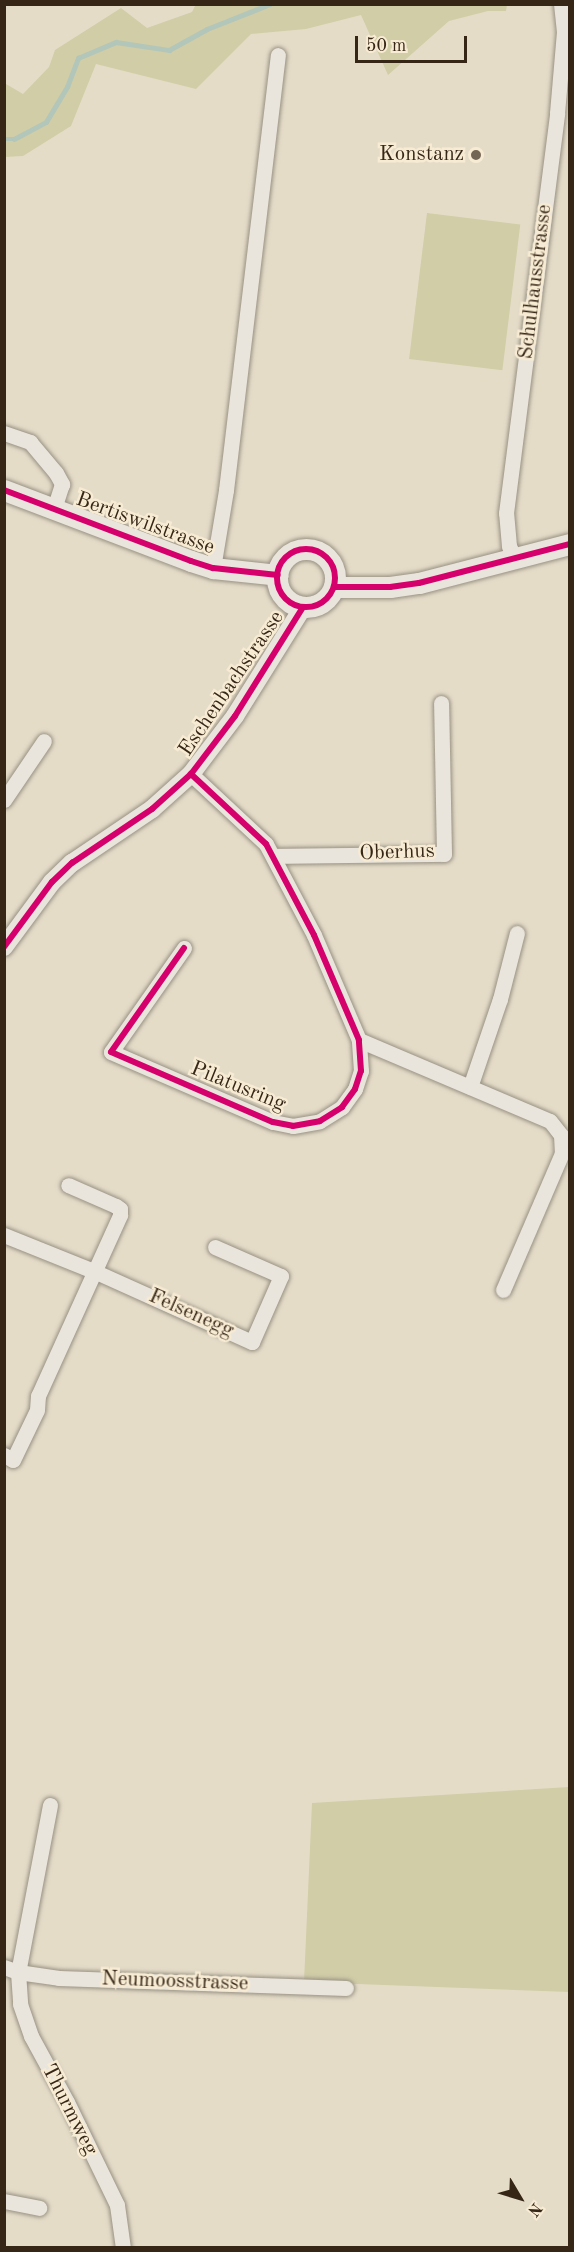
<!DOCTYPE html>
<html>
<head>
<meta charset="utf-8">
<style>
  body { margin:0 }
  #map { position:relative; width:574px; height:2252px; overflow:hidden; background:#e5dcc8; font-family:"Old Standard TT",serif }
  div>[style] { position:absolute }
  .green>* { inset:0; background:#d1cda7; transform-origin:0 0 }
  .stream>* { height:4.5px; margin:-2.25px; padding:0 2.25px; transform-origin:2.25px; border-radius:2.25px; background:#b2c6ba }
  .roads { filter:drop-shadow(0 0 2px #989183) drop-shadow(0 0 2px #989183) }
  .minor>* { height:15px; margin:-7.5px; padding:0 7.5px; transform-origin:7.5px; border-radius:7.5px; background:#eae5dc }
  .tertiary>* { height:18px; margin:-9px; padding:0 9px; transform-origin:9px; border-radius:9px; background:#eae5dc }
  .secondary>* { height:21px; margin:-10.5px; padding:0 10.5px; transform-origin:10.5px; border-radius:10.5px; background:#eae5dc }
  .secondary>.ring { margin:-10.5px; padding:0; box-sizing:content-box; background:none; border:21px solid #eae5dc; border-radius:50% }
  .cycleway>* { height:6px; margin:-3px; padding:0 3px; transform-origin:3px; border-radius:3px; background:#d6006c }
  .cycleway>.ring { margin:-3px; padding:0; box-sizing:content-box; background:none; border:6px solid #d6006c; border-radius:50% }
  .dots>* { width:16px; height:16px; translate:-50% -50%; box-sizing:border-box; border:3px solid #f7ebd3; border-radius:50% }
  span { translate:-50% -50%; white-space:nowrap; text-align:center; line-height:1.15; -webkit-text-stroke:5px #f7ebd3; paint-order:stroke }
  .poi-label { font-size:21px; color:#362616 }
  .right { translate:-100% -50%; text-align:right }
  .street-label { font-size:21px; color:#362616 }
  .frame { position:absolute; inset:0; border:6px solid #362616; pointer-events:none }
  .north { position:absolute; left:490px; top:2168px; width:60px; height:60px; -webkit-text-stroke:4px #f7ebd3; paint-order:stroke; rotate:128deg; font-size:16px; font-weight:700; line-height:24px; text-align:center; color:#362616 }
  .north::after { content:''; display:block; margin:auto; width:21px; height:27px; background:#362616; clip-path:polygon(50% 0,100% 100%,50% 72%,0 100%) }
  .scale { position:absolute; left:355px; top:36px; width:112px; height:27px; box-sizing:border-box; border:3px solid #362616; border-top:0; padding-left:8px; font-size:18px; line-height:21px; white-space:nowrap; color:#362616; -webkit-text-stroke:4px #f7ebd3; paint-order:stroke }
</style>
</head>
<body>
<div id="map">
  <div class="green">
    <div style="clip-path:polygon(196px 4px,507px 4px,507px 5px,506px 11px,488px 11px,449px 21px,388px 75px,361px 15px,306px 29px,251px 34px,196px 89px,96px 64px,71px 126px,23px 156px,5px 157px,6px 84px,23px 94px,49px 67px,55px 50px,121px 8px,147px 28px,192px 12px)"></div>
    <div style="left:427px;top:213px;width:94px;height:147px;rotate:7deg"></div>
    <div style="clip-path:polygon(569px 1787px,569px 1992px,304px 1982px,312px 1803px)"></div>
  </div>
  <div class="stream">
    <div style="left:4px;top:139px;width:10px"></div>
    <div style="left:14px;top:139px;width:36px;rotate:-28deg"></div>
    <div style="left:46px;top:122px;width:41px;rotate:-59deg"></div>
    <div style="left:67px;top:87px;width:31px;rotate:-69deg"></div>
    <div style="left:78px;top:58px;width:41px;rotate:-22.8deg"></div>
    <div style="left:116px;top:42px;width:54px;rotate:8.6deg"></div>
    <div style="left:169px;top:50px;width:43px;rotate:-28.9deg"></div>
    <div style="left:207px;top:29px;width:68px;rotate:-21.6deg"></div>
  </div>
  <div class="roads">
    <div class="minor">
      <div style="left:4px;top:433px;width:28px;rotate:19deg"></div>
      <div style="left:30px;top:442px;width:40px;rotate:50deg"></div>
      <div style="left:56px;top:473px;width:13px;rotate:61deg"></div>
      <div style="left:62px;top:484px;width:26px;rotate:108deg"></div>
      <div style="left:515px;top:558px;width:13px;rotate:-117deg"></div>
      <div style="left:509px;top:546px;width:33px;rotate:-95deg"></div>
      <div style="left:506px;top:513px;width:403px;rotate:-82.7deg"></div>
      <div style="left:557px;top:113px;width:81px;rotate:-85.1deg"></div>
      <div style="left:564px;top:32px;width:28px;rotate:-96deg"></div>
      <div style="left:213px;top:568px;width:79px;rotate:-80.5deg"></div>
      <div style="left:226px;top:490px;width:438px;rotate:-83.2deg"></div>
      <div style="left:4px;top:800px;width:71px;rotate:-55.9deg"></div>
      <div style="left:274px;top:856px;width:170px;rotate:-0.7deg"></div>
      <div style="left:444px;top:854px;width:151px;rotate:-91.1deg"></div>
      <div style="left:184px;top:948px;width:127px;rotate:125.1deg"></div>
      <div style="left:111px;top:1052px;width:176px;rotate:23.4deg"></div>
      <div style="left:273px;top:1122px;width:20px;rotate:11deg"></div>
      <div style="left:293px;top:1126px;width:27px;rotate:-10deg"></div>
      <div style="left:320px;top:1121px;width:26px;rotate:-32deg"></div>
      <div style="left:342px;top:1107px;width:22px;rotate:-54deg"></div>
      <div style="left:355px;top:1089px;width:19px;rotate:-72deg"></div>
      <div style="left:361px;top:1071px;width:31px;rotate:-94deg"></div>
      <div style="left:359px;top:1040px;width:114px;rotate:-113.2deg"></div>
      <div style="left:314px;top:935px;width:103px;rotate:-117.8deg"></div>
      <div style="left:266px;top:844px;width:103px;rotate:-137deg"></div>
      <div style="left:359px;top:1040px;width:207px;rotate:23deg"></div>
      <div style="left:550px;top:1121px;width:18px;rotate:52deg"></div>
      <div style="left:561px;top:1135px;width:18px;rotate:87deg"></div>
      <div style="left:562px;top:1153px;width:149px;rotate:113.3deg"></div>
      <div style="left:470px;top:1087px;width:93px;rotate:-71.2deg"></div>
      <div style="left:500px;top:999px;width:68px;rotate:-75.6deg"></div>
      <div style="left:4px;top:1235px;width:99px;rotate:21.9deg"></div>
      <div style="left:96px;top:1272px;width:171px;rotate:24.2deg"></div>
      <div style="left:252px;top:1342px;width:72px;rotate:-66.3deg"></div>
      <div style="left:281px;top:1276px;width:72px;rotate:-156.3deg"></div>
      <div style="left:4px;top:1455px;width:10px;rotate:29deg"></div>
      <div style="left:13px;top:1460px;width:55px;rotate:-64.4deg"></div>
      <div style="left:37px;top:1410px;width:14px;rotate:-86deg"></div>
      <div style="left:38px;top:1396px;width:199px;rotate:-65.6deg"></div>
      <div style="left:120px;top:1215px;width:6px;rotate:-90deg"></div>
      <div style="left:120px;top:1209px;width:5px;rotate:-143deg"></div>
      <div style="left:116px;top:1206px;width:52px;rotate:-156.4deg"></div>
      <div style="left:50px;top:1805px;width:170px;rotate:100.8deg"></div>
      <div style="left:18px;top:1972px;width:32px;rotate:86deg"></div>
      <div style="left:20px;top:2004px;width:34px;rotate:71deg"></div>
      <div style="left:31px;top:2036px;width:75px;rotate:61.4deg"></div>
      <div style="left:67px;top:2102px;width:114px;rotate:64.1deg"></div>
      <div style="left:117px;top:2205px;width:43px;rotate:82.1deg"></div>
      <div style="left:4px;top:1967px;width:15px;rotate:20deg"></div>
      <div style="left:18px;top:1972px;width:41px;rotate:8.3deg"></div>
      <div style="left:59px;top:1978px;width:287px;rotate:2deg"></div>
      <div style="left:4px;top:2201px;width:36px;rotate:11deg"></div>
    </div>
    <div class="tertiary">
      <div style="left:4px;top:947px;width:81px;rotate:-53.6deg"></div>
      <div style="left:52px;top:882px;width:28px;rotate:-44deg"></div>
      <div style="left:72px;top:863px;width:97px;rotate:-34deg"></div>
      <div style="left:152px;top:809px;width:52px;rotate:-41.9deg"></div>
      <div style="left:191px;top:774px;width:73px;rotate:-52.8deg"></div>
      <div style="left:235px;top:716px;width:128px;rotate:-58deg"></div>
    </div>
    <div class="secondary">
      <div style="left:4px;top:490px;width:200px;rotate:20.8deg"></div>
      <div style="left:191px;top:561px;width:23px;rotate:18deg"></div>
      <div style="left:213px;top:568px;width:65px;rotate:6.1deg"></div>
      <div class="ring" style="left:277px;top:549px;width:37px;height:37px"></div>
      <div style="left:334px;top:587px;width:56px"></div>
      <div style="left:390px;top:587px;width:29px;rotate:-8deg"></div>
      <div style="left:419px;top:583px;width:156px;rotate:-14.5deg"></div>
    </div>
  </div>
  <div class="cycleway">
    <div style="left:4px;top:490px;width:200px;rotate:20.8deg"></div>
    <div style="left:191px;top:561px;width:23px;rotate:18deg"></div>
    <div style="left:213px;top:568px;width:65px;rotate:6.1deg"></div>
    <div class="ring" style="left:277px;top:549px;width:52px;height:52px"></div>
    <div style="left:334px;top:587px;width:56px"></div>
    <div style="left:390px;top:587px;width:29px;rotate:-8deg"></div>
    <div style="left:419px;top:583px;width:156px;rotate:-14.5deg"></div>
    <div style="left:4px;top:947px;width:81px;rotate:-53.6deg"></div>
    <div style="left:52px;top:882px;width:28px;rotate:-44deg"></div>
    <div style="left:72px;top:863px;width:97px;rotate:-34deg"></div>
    <div style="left:152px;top:809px;width:52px;rotate:-41.9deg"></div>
    <div style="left:191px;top:774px;width:73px;rotate:-52.8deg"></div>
    <div style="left:235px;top:716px;width:128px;rotate:-58deg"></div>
    <div style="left:184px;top:948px;width:127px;rotate:125.1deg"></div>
    <div style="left:111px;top:1052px;width:176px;rotate:23.4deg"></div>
    <div style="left:273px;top:1122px;width:20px;rotate:11deg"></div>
    <div style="left:293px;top:1126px;width:27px;rotate:-10deg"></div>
    <div style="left:320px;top:1121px;width:26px;rotate:-32deg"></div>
    <div style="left:342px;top:1107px;width:22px;rotate:-54deg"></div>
    <div style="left:355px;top:1089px;width:19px;rotate:-72deg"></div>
    <div style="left:361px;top:1071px;width:31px;rotate:-94deg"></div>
    <div style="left:359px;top:1040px;width:114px;rotate:-113.2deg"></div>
    <div style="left:314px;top:935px;width:103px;rotate:-117.8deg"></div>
    <div style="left:266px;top:844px;width:103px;rotate:-137deg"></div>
  </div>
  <div class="dots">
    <div style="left:476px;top:155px;background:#736654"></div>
  </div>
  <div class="poi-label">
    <span class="right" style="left:464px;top:155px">Konstanz</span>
  </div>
  <div class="street-label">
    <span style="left:536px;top:282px;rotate:-83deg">Schulhausstrasse</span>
    <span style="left:145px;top:524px;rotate:20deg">Bertiswilstrasse</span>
    <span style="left:232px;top:684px;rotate:-56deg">Eschenbachstrasse</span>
    <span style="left:397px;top:853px;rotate:-2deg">Oberhus</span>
    <span style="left:238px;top:1087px;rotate:22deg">Pilatusring</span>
    <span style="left:191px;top:1314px;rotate:24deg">Felsenegg</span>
    <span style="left:175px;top:1982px;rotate:2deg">Neumoosstrasse</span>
    <span style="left:69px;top:2110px;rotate:63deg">Thurmweg</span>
  </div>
  <div class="frame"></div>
  <div class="north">N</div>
  <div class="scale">50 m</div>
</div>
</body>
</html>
